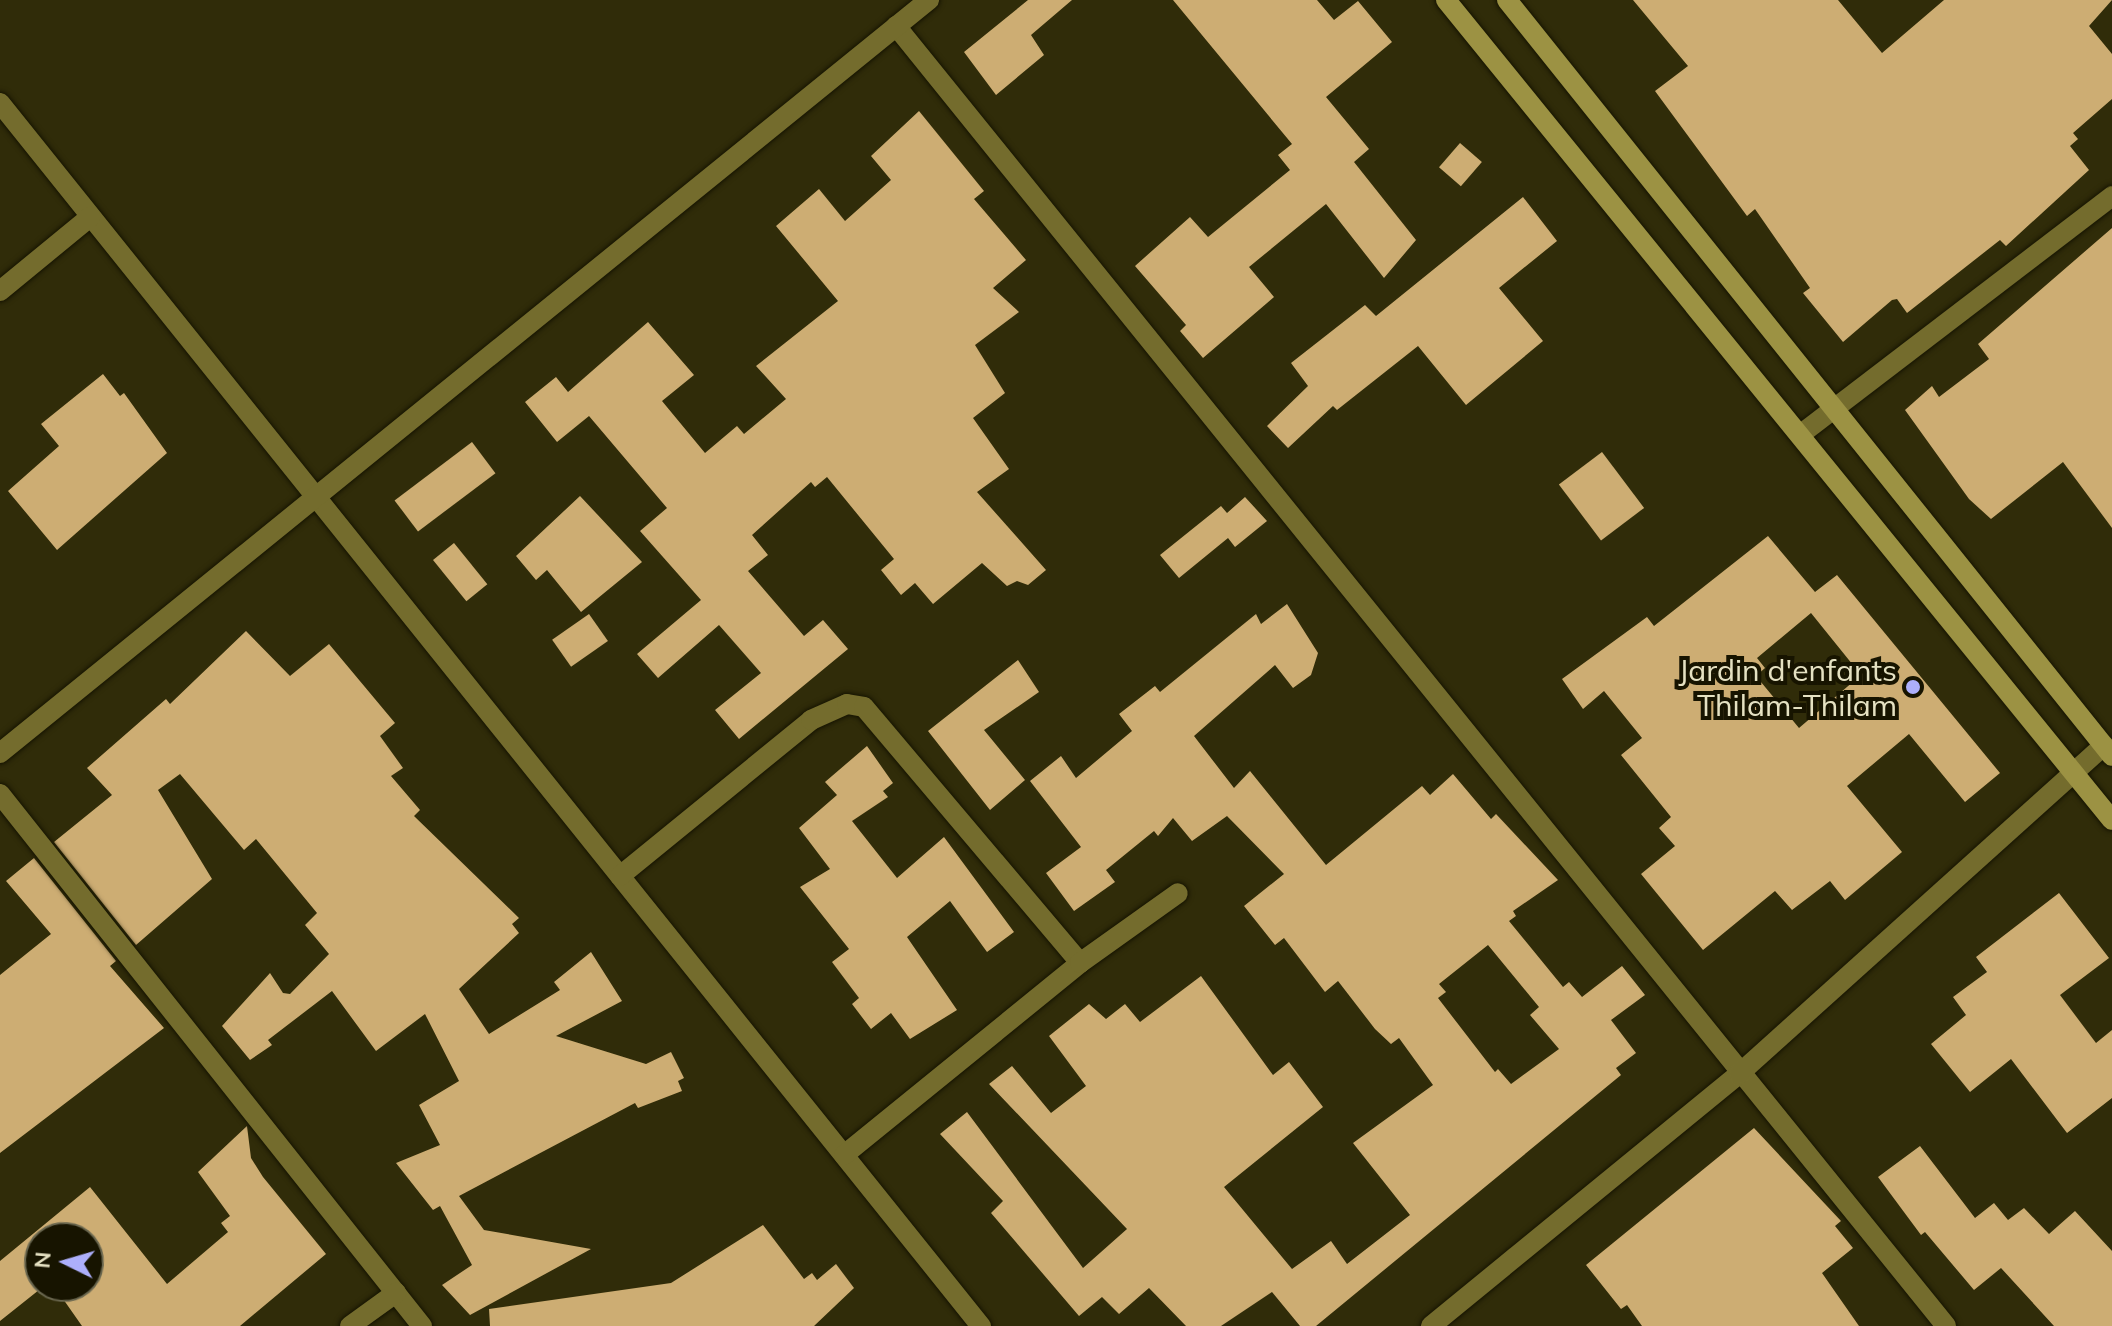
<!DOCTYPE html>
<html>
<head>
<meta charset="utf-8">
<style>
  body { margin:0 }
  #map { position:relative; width:2112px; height:1326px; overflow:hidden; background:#302c09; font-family:Mulish,sans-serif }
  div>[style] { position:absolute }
  .building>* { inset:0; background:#cdad73; transform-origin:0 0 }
  .roads { filter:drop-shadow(0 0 2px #161402) drop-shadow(0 0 2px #161402) }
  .street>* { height:20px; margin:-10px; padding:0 10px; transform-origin:10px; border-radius:10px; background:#746c2d }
  .secondary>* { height:20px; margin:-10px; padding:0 10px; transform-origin:10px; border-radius:10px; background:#746c2d }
  .primary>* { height:20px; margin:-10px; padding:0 10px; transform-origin:10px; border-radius:10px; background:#9c9243 }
  .dots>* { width:22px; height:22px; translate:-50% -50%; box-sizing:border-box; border:4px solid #171400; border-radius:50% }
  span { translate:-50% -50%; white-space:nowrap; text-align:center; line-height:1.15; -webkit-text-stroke:8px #171400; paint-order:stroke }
  .poi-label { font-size:30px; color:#e5e1c2 }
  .right { translate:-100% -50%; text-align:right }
  .north { position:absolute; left:24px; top:1222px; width:80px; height:80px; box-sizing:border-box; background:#171400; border:2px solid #69664e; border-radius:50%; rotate:275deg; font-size:22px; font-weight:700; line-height:32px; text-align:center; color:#e5e1c2 }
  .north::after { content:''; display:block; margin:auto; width:28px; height:36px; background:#adaffb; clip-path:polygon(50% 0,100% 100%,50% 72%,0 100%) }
</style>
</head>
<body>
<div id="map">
  <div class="building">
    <div style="clip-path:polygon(1028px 0,1072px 0,1031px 35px,1044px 55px,996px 95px,964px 52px)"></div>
    <div style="clip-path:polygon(1173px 0,1317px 0,1334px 20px,1358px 1px,1392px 42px,1326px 97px,1369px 149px,1354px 162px,1416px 240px,1384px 278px,1326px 204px,1249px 267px,1274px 297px,1203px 358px,1180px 331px,1186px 325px,1135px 266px,1190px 217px,1208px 237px,1290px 170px,1278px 155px,1292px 144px)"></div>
    <div style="clip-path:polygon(1633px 0,1838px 0,1882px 53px,1944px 0,2112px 0,2089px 26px,2112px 54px,2112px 99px,2073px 133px,2078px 139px,2070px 146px,2089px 170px,2006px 246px,2000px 240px,1907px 313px,1897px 299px,1892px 300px,1843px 342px,1803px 293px,1810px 288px,1755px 209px,1747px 216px,1655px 91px,1688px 66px)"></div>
    <div style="clip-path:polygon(919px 111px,984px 191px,974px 199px,1026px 260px,993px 288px,1019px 312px,975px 345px,1005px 393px,973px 418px,1009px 469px,977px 492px,1046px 570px,1028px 585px,1017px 581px,1007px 586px,982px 563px,933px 604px,915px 583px,901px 595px,881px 570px,894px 559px,827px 477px,815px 487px,811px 482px,752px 535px,768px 555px,748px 571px,804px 636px,823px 620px,848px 649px,739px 739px,715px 710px,761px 673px,719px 625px,658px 678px,637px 654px,701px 600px,640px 531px,667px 508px,589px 416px,557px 442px,525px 402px,556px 377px,568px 392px,648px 322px,694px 375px,662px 401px,705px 453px,737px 426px,744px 434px,786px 399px,756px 366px,838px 301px,776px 226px,819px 189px,845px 221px,891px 180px,871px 156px)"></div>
    <div style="left:1460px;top:143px;width:29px;height:32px;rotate:41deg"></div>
    <div style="clip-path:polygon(1523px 197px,1557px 241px,1499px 288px,1543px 341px,1466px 405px,1418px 346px,1337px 410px,1333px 406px,1288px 448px,1267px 426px,1308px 386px,1291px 363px,1365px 305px,1376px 316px)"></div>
    <div style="clip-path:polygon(2112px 228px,2112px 528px,2063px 462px,1991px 519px,1969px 499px,1905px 410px,1932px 386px,1939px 397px,1989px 359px,1978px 344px)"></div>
    <div style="clip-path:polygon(103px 374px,120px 396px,124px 393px,167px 453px,57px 550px,8px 491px,59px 446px,41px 424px)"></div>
    <div style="left:472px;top:442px;width:39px;height:97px;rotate:53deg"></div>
    <div style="left:1602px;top:452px;width:70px;height:54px;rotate:53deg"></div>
    <div style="clip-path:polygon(580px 496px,642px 562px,581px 612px,547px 570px,536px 580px,516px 556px)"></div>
    <div style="clip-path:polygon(1245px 497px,1267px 521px,1235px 547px,1228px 538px,1179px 578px,1160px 555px,1221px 506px,1227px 513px)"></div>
    <div style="clip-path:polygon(evenodd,1768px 536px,1815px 592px,1837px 575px,2000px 773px,1965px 802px,1909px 734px,1847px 786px,1902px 852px,1845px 900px,1830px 881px,1792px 910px,1775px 891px,1703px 950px,1641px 874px,1675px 846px,1659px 828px,1671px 817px,1621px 755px,1642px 738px,1604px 691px,1583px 709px,1562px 679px,1647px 617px,1654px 626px,1768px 536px,1811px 613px,1861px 675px,1799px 728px,1756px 676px,1765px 668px,1757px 658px,1811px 613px)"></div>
    <div style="left:454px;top:543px;width:53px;height:27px;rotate:51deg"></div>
    <div style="clip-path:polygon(evenodd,1287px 604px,1318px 653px,1311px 675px,1293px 688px,1275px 665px,1194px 736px,1234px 788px,1250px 771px,1326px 865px,1422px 786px,1430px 795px,1453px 774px,1491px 819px,1496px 814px,1558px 880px,1513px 911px,1516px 916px,1509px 921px,1563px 987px,1569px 982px,1582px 997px,1622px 966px,1645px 995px,1611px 1020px,1636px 1053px,1616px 1068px,1621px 1075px,1316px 1326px,1300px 1326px,1272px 1292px,1221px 1326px,1186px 1326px,1149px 1288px,1119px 1314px,1102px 1297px,1079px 1316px,991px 1213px,1003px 1201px,940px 1134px,967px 1112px,1083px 1268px,1127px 1229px,989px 1084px,1012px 1066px,1051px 1113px,1086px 1086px,1049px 1036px,1089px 1004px,1106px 1019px,1125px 1004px,1140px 1022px,1201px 976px,1273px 1075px,1289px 1062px,1323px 1107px,1224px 1187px,1292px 1269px,1331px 1241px,1347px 1264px,1410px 1215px,1353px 1143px,1433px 1085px,1399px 1038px,1391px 1044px,1375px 1029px,1338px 981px,1325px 992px,1284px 938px,1275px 945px,1244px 906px,1284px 874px,1227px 816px,1192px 841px,1173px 818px,1158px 836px,1154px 831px,1106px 870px,1115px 882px,1074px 911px,1046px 873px,1081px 847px,1030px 781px,1061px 756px,1076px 778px,1132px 731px,1119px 714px,1155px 686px,1160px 692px,1256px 614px,1261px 624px,1287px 604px,1488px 945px,1539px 1007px,1530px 1015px,1559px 1049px,1511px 1084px,1498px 1069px,1495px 1072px,1438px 998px,1446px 992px,1439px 984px,1488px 945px)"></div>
    <div style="left:589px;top:614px;width:33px;height:45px;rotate:55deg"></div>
    <div style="clip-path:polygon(246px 631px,290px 676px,329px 644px,395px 723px,380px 736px,403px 768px,391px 776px,420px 810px,414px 816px,519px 918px,512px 924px,519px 933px,459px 989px,489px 1034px,560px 990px,554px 982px,591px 952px,622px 1001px,556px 1036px,646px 1064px,671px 1052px,684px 1078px,678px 1081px,682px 1091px,638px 1108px,635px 1103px,459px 1196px,484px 1230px,591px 1249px,470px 1315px,442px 1285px,472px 1265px,440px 1206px,433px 1210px,396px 1163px,440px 1145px,419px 1105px,459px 1081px,425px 1014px,376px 1051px,332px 991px,268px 1040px,272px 1045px,250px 1060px,222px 1026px,270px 973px,283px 993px,290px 994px,329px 954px,305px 925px,317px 913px,256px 839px,244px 850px,180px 774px,158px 790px,212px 879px,136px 945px,54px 842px,112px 795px,87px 768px,166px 699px,170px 704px)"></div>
    <div style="clip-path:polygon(1018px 660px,1039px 692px,984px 730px,1025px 780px,990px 810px,928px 731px)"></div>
    <div style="clip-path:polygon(867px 746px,893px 783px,883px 791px,888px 797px,852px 821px,897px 878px,944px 837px,1014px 932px,987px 952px,950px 901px,907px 937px,957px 1010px,910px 1039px,891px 1013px,871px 1029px,852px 1004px,859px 998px,832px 962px,849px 949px,800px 887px,830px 869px,799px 828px,837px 795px,825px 782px)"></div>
    <div style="clip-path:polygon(34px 858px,116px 961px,110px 966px,164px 1028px,0 1153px,0 975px,51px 934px,6px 881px)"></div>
    <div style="clip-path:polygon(2059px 893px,2109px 958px,2060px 995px,2096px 1043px,2112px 1030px,2112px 1098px,2067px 1133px,2011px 1059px,1970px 1092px,1931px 1044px,1966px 1015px,1953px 997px,1987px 972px,1976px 957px)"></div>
    <div style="clip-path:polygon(247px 1126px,251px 1158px,263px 1177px,326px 1254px,240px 1326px,82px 1326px,54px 1286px,88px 1286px,88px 1238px,40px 1238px,40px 1286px,44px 1286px,0 1321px,0 1261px,90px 1187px,167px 1284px,228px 1232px,221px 1223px,230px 1216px,198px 1172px)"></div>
    <div style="clip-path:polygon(1754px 1128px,1841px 1221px,1835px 1226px,1853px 1248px,1822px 1273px,1859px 1326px,1642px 1326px,1627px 1305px,1621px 1309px,1586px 1265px)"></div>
    <div style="clip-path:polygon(1920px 1146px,1975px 1218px,1994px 1203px,2008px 1220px,2024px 1208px,2049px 1234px,2075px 1211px,2112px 1251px,2112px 1326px,2054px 1326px,2001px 1268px,1974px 1290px,1925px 1232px,1921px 1235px,1878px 1177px)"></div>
    <div style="clip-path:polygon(763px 1225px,804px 1279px,812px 1273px,817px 1280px,836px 1264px,854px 1288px,814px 1326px,490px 1326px,489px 1309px,671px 1283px)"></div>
  </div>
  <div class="roads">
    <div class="street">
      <div style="left:896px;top:26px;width:1671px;rotate:51.07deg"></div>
      <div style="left:0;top:103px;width:1568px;rotate:51.27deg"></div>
      <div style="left:0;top:291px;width:117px;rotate:-39.4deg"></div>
      <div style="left:1801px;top:434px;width:392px;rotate:-37.4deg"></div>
      <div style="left:0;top:794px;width:679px;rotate:51.58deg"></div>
      <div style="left:620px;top:876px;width:247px;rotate:-39.2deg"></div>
      <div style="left:811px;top:720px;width:39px;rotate:-24deg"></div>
      <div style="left:847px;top:704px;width:17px;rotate:10deg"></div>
      <div style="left:864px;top:707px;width:335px;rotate:49.8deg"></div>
      <div style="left:844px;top:1155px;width:304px;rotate:-39.1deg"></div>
      <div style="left:1080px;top:963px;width:120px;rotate:-35.5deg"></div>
      <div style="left:350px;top:1326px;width:57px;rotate:-35.7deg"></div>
      <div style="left:1431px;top:1326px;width:398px;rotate:-39.3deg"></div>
      <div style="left:1739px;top:1074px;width:491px;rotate:-42deg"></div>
    </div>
    <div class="secondary">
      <div style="left:0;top:753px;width:1196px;rotate:-39.03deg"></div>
    </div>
    <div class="primary">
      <div style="left:1446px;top:0;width:1056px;rotate:50.92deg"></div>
      <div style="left:1507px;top:0;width:968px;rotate:51.33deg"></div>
    </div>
  </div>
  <div class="dots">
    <div style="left:1913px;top:687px;background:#adaffb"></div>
  </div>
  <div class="poi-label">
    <span class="right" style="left:1897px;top:687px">Jardin d'enfants<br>Thilam-Thilam</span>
  </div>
  <div class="north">N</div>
</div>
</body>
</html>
